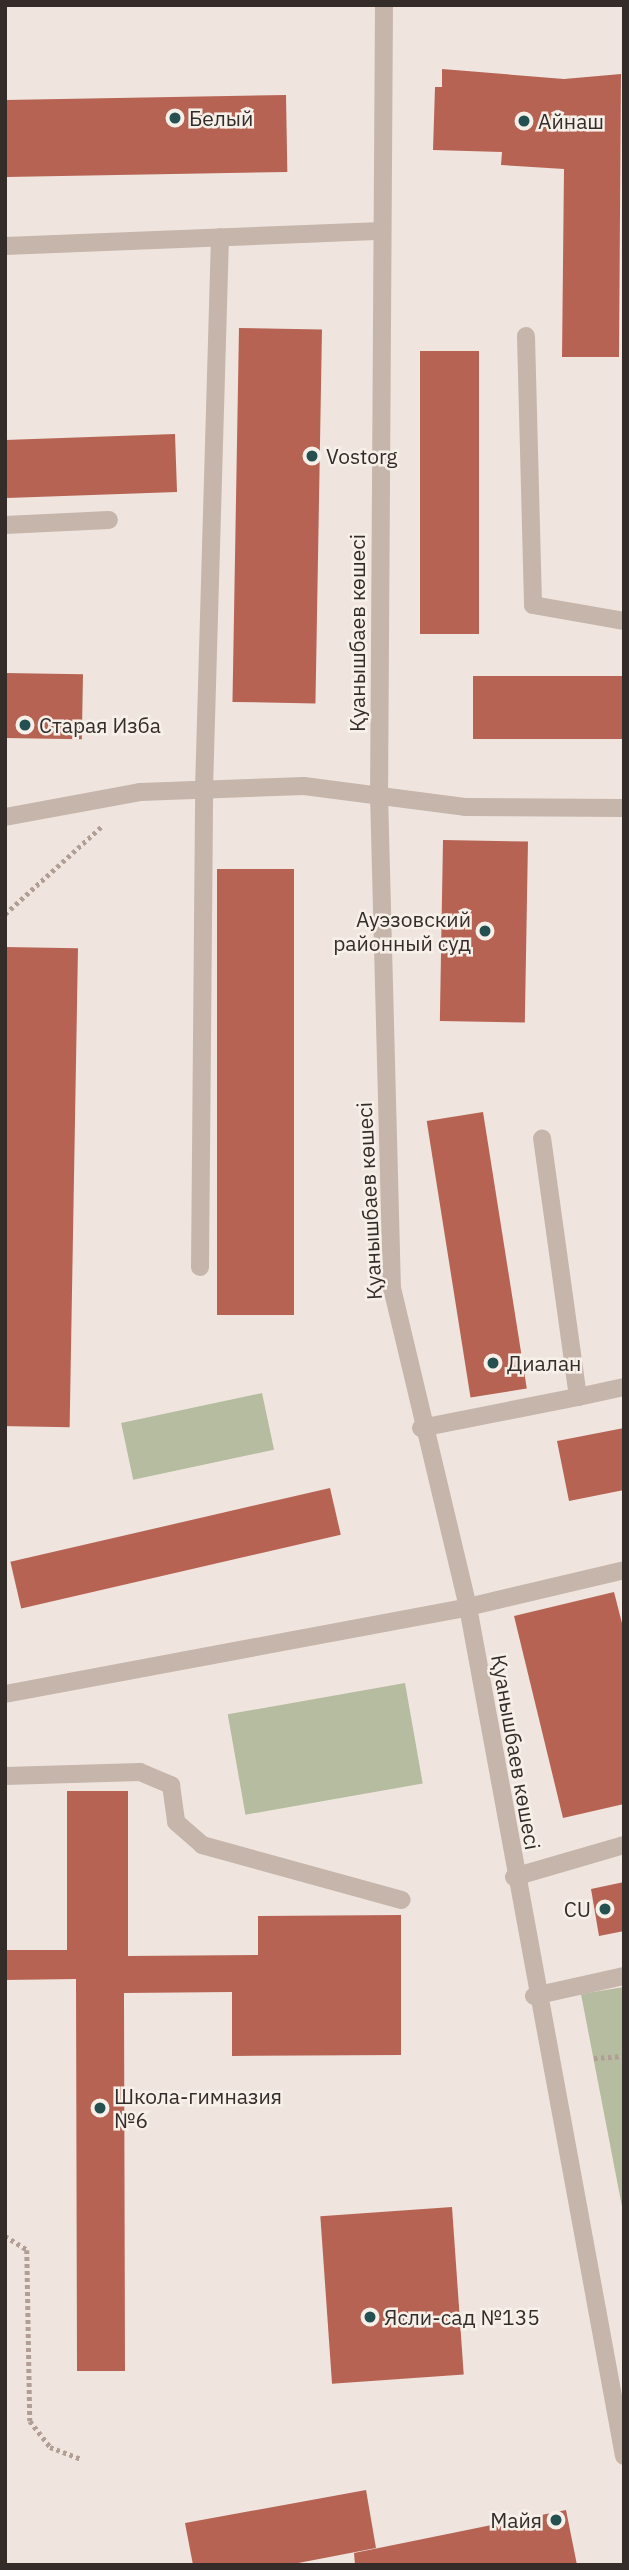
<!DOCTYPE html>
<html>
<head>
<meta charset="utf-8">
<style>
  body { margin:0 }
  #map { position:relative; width:629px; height:2570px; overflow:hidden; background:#efe5de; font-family:"IBM Plex Sans",sans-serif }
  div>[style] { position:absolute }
  .green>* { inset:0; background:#b5bc9f; transform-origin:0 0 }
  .building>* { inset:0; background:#b76354; transform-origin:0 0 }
  .path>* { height:4.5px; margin-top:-2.25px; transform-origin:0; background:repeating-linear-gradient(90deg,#b19f95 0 3.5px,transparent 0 7px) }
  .minor>* { height:18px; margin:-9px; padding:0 9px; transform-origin:9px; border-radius:9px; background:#c6b5ab }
  .dots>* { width:19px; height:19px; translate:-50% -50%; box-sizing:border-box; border:4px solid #f7f0e9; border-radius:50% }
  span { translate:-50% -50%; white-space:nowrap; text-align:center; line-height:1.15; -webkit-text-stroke:5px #f7f0e9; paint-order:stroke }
  .poi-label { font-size:21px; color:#342c29 }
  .left { translate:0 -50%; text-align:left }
  .right { translate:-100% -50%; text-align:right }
  .street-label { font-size:21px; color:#342c29 }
  .frame { position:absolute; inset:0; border:7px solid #342c29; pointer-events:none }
</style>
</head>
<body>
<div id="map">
  <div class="green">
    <div style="left:262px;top:1393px;width:58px;height:144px;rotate:78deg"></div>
    <div style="left:405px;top:1683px;width:102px;height:180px;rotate:80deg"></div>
    <div style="clip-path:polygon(624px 1987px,624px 2217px,581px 1994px)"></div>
  </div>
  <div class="building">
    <div style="clip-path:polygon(442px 69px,564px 79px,621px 74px,619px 357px,562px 357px,564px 169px,501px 165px,502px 152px,433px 150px,435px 87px,442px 87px)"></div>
    <div style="left:286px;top:95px;width:77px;height:281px;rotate:89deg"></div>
    <div style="left:239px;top:328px;width:83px;height:374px;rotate:1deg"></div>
    <div style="left:420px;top:351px;width:59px;height:283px"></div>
    <div style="left:175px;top:434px;width:58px;height:170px;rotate:88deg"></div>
    <div style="left:5px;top:673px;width:78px;height:65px;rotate:1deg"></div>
    <div style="left:624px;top:676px;width:63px;height:151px;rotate:90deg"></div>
    <div style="left:443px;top:840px;width:85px;height:181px;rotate:1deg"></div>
    <div style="left:217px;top:869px;width:77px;height:446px"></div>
    <div style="left:5px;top:947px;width:73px;height:479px;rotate:1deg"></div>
    <div style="left:483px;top:1112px;width:280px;height:57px;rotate:81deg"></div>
    <div style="clip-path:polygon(624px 1428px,624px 1490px,569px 1501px,557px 1441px)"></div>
    <div style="left:330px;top:1488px;width:48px;height:328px;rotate:77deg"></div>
    <div style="clip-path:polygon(614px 1592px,624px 1631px,624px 1804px,563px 1818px,514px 1616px)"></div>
    <div style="clip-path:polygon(67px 1791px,128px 1791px,128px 1956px,258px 1955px,258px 1916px,401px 1915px,401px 2055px,232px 2056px,232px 1992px,124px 1993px,125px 2371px,77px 2371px,76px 1979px,5px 1980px,5px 1950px,67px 1950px)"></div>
    <div style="clip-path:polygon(624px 1882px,624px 1931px,599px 1936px,591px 1889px)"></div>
    <div style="left:452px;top:2207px;width:168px;height:132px;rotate:86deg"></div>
    <div style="clip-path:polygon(366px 2490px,376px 2548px,288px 2565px,193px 2565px,185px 2523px)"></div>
    <div style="clip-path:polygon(566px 2510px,577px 2565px,355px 2565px,354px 2553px)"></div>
  </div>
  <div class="path">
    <div style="left:5px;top:914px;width:132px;rotate:-42.2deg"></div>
    <div style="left:594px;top:2058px;width:30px;rotate:-4deg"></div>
    <div style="left:5px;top:2236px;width:26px;rotate:32deg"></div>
    <div style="left:27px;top:2250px;width:171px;rotate:89deg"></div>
    <div style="left:30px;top:2421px;width:33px;rotate:52deg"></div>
    <div style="left:50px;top:2447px;width:34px;rotate:21deg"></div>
  </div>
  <div class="minor">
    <div style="left:384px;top:5px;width:789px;rotate:90.36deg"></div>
    <div style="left:379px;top:794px;width:494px;rotate:88.5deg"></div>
    <div style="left:392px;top:1288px;width:328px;rotate:76.6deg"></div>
    <div style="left:468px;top:1607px;width:863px;rotate:79.59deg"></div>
    <div style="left:5px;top:246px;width:377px;rotate:-2.3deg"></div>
    <div style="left:526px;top:336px;width:269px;rotate:88.5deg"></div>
    <div style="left:533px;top:605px;width:92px;rotate:10deg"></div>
    <div style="left:5px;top:525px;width:104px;rotate:-2.8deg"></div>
    <div style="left:5px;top:817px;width:137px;rotate:-10.5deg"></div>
    <div style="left:140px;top:792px;width:164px;rotate:-2.1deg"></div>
    <div style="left:304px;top:786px;width:162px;rotate:7.4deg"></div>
    <div style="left:465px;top:807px;width:159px;rotate:0.4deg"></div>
    <div style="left:200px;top:1267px;width:478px;rotate:-89.5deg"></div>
    <div style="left:204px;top:789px;width:552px;rotate:-88.34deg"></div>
    <div style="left:578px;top:1397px;width:47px;rotate:-12.3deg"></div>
    <div style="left:421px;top:1428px;width:160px;rotate:-11.2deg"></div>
    <div style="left:578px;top:1397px;width:261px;rotate:-97.9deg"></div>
    <div style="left:5px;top:1694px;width:471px;rotate:-10.6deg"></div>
    <div style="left:468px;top:1607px;width:160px;rotate:-13.3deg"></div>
    <div style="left:5px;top:1776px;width:135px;rotate:-1.7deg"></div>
    <div style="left:140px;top:1772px;width:34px;rotate:23deg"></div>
    <div style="left:171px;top:1785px;width:37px;rotate:82deg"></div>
    <div style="left:176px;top:1822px;width:35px;rotate:41deg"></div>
    <div style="left:202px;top:1845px;width:207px;rotate:15.4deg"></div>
    <div style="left:514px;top:1877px;width:115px;rotate:-16.2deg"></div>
    <div style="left:534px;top:1996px;width:92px;rotate:-12.5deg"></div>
  </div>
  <div class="dots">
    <div style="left:175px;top:118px;background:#245150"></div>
    <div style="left:524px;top:121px;background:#245150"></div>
    <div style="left:312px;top:456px;background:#245150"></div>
    <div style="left:25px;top:725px;background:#245150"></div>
    <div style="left:485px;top:931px;background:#245150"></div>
    <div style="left:493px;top:1363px;background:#245150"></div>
    <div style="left:605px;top:1909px;background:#245150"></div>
    <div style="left:100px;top:2108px;background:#245150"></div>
    <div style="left:370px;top:2317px;background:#245150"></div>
    <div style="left:556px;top:2520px;background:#245150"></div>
  </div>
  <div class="poi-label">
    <span class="left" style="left:189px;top:118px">Белый</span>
    <span class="left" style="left:538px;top:121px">Айнаш</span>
    <span class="left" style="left:326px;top:456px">Vostorg</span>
    <span class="left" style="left:39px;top:725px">Старая Изба</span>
    <span class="right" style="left:471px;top:931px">Ауэзовский<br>районный суд</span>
    <span class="left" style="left:507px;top:1363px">Диалан</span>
    <span class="right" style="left:591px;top:1909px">CU</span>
    <span class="left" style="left:114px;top:2108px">Школа-гимназия<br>№6</span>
    <span class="left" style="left:384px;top:2317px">Ясли-сад №135</span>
    <span class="right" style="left:542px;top:2520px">Майя</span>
  </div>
  <div class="street-label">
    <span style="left:357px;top:633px;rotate:-90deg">Қуанышбаев көшесі</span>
    <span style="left:369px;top:1201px;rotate:-93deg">Қуанышбаев көшесі</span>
    <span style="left:516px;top:1752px;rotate:80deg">Қуанышбаев көшесі</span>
  </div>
  <div class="frame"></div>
</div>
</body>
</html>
